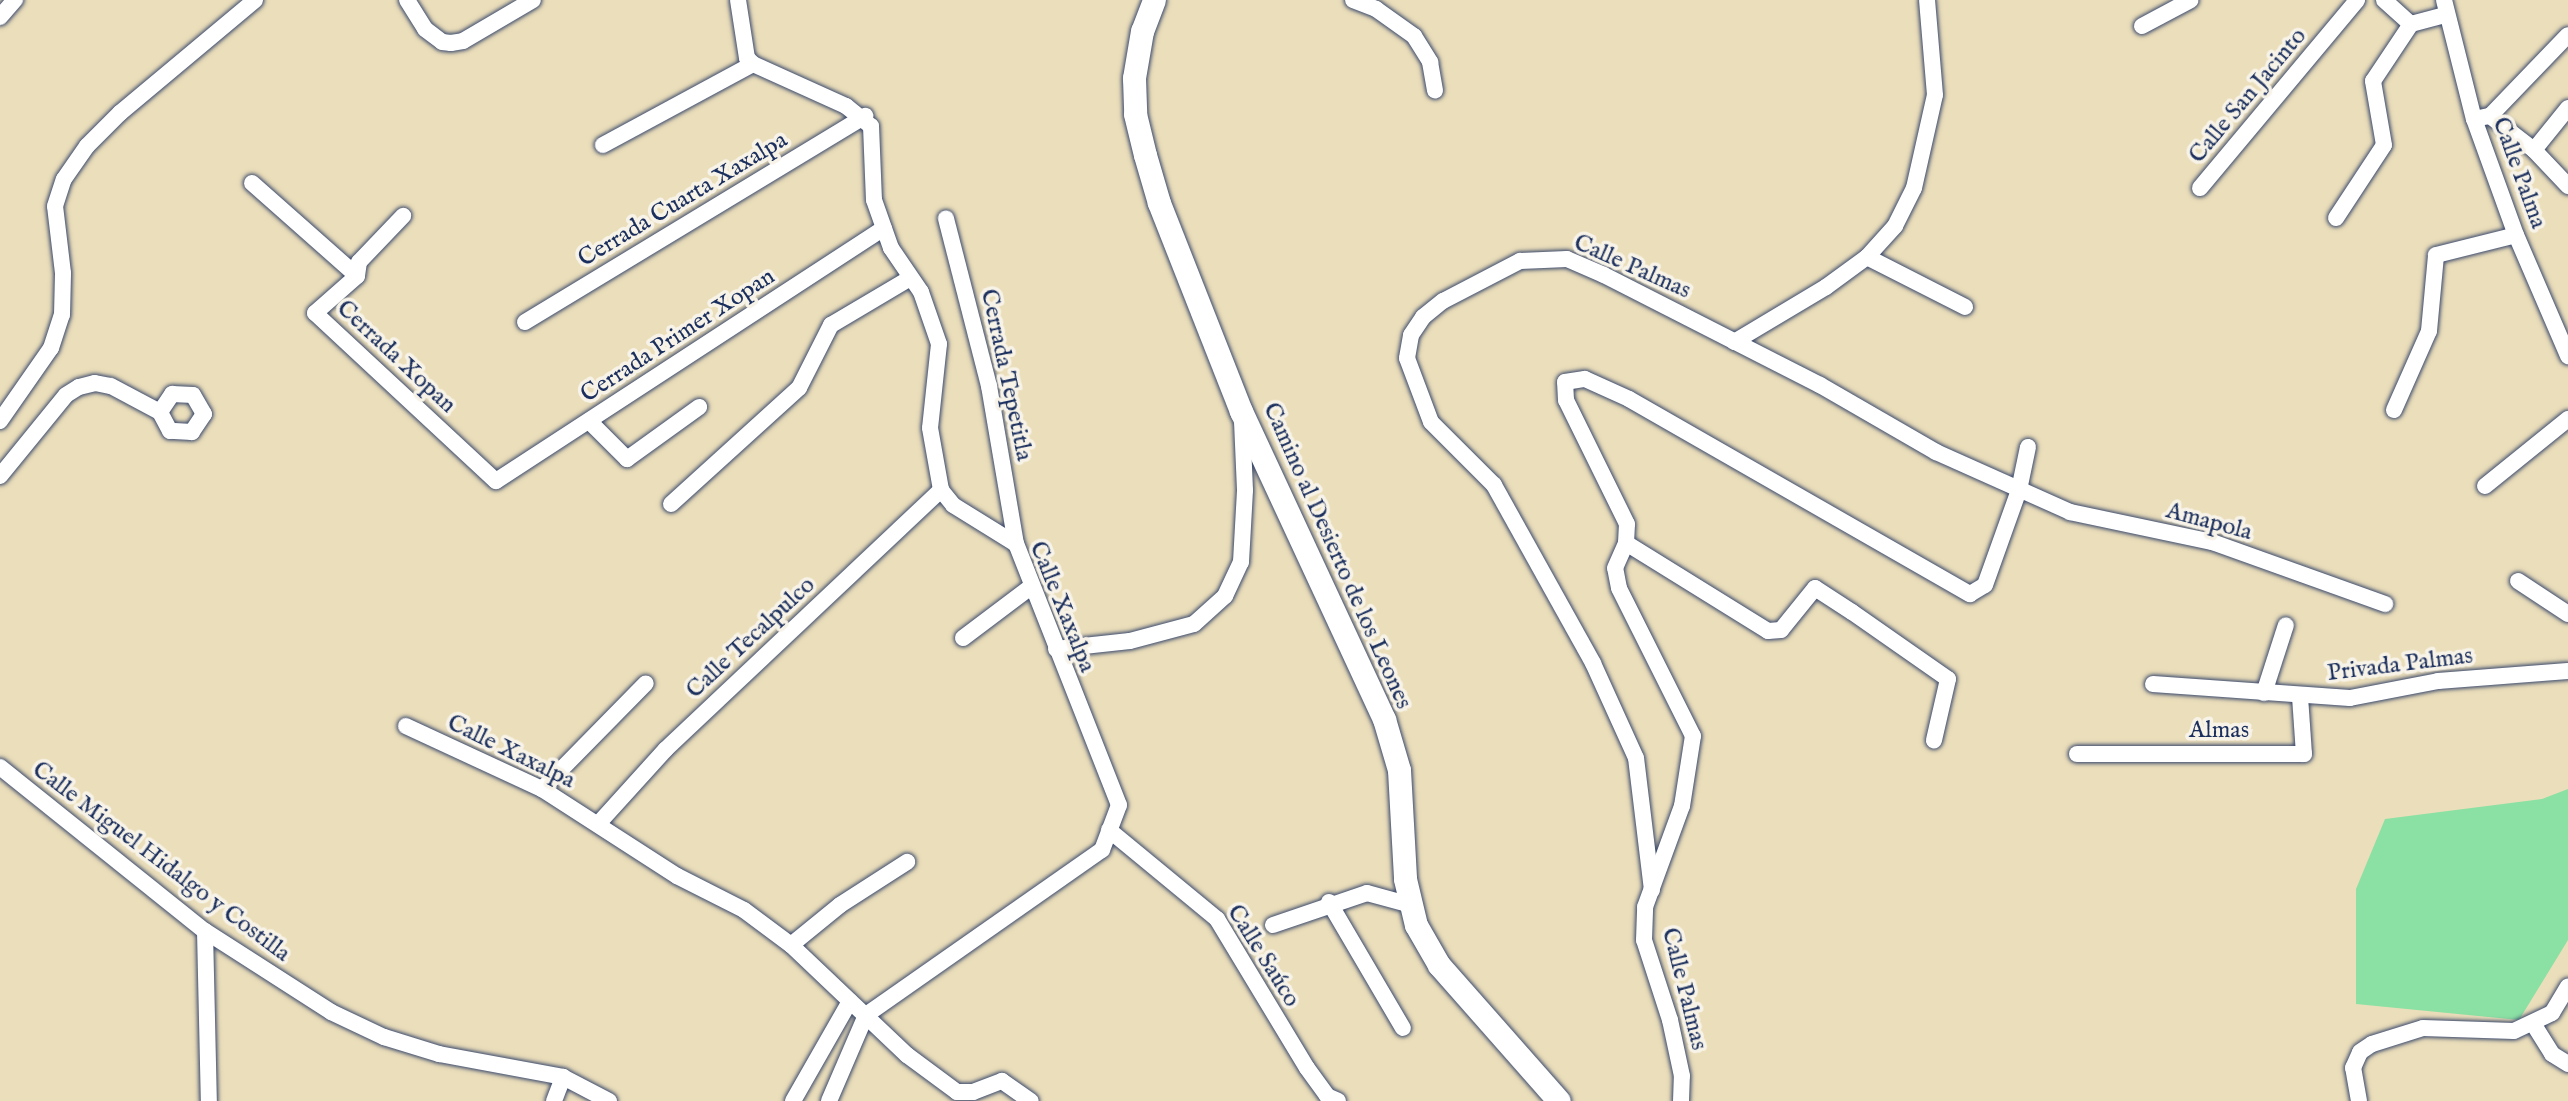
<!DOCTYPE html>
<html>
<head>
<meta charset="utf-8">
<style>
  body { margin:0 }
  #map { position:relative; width:2568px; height:1101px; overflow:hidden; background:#ebdeba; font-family:"IM FELL English",serif }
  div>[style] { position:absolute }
  .green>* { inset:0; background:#8be1a4 }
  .roads { filter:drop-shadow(0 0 2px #3a496c) drop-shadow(0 0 2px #3a496c) }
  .street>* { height:16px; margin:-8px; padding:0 8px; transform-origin:8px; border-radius:8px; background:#fff }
  .secondary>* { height:23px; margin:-11.5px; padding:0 11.5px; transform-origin:11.5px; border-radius:11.5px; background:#fff }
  span { translate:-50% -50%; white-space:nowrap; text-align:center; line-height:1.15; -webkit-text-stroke:7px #f7f3e8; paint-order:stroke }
  .street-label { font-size:24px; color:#1b2f5e }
</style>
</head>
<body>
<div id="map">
  <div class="green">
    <div style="clip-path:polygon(2568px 789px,2568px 940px,2519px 1020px,2356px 1004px,2356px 889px,2385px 819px,2542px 799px)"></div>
  </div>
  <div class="roads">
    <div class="street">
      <div style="left:407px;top:0;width:34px;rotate:58deg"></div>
      <div style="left:425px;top:29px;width:21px;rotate:37deg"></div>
      <div style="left:442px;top:42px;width:9px;rotate:6deg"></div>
      <div style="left:451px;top:43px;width:12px;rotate:-9deg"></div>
      <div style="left:463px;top:41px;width:81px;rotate:-30.4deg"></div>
      <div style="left:738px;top:0;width:59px;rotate:81.2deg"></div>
      <div style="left:747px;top:58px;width:8px;rotate:45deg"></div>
      <div style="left:753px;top:64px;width:102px;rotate:24.3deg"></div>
      <div style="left:846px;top:106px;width:32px;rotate:39deg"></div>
      <div style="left:871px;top:126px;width:74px;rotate:87.7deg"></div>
      <div style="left:874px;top:200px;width:51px;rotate:70.5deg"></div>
      <div style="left:891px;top:248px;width:53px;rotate:55.7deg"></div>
      <div style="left:921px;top:292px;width:55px;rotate:70.9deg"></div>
      <div style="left:939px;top:344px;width:84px;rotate:96.1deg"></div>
      <div style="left:930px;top:428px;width:63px;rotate:79.9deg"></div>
      <div style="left:941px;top:490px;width:19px;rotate:51deg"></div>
      <div style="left:953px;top:505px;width:74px;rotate:31.8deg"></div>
      <div style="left:1353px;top:0;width:25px;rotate:21deg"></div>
      <div style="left:1376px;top:9px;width:47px;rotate:35.4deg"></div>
      <div style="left:1414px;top:36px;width:31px;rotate:58deg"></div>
      <div style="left:1430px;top:62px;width:29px;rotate:80deg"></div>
      <div style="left:2384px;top:0;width:36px;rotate:42deg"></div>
      <div style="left:2444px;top:0;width:123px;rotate:75.9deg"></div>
      <div style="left:2474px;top:119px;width:123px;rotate:70.1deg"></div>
      <div style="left:2516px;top:235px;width:132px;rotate:66.7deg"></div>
      <div style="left:0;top:17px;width:23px;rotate:-49deg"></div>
      <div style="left:2142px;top:26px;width:55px;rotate:-28deg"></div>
      <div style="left:2490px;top:116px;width:56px;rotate:37.7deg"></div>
      <div style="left:2534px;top:150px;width:50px;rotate:46.6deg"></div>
      <div style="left:2474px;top:119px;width:16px;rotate:-11deg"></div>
      <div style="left:2490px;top:116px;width:112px;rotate:-46.1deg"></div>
      <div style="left:603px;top:145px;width:170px;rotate:-28.4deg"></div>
      <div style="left:2534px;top:150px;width:54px;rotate:-51deg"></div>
      <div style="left:252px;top:183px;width:140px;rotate:41.5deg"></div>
      <div style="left:357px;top:276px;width:56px;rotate:138.6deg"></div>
      <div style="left:315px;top:313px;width:247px;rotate:42.9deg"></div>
      <div style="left:496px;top:481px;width:463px;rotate:-33.1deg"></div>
      <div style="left:2200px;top:188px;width:245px;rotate:-50.1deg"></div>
      <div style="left:2336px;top:218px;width:87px;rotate:-56.7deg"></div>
      <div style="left:2384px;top:145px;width:65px;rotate:-99.8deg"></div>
      <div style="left:2373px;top:81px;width:69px;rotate:-56.3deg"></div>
      <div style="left:2411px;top:24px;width:35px;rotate:-15deg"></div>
      <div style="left:1867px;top:257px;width:110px;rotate:27deg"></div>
      <div style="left:357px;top:276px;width:14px;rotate:-82deg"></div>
      <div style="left:359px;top:262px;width:64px;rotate:-46.3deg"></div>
      <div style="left:525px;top:322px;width:398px;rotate:-31.2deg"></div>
      <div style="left:1734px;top:342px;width:107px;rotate:-30.9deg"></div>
      <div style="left:1826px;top:287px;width:51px;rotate:-36.2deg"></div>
      <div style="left:1867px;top:257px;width:42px;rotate:-47.9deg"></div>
      <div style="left:1895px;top:226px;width:42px;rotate:-63.4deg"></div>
      <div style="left:1914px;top:188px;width:95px;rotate:-77.3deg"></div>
      <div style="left:1935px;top:95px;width:95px;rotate:-94.8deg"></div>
      <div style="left:172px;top:394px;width:21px;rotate:3deg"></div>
      <div style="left:193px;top:395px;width:22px;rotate:60deg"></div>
      <div style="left:204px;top:414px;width:22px;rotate:124deg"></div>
      <div style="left:192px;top:432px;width:22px;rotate:-177deg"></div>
      <div style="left:170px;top:431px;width:21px;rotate:-118deg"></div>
      <div style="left:160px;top:412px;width:22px;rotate:-56deg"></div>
      <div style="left:2394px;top:410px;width:86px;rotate:-66.1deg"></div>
      <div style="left:2429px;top:331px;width:76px;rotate:-84.7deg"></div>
      <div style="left:2436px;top:255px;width:82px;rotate:-14deg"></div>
      <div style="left:0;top:421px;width:89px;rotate:-55.1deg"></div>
      <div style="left:51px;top:348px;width:35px;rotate:-72deg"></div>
      <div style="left:62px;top:315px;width:42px;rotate:-88.6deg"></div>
      <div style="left:63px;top:273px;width:67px;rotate:-96.8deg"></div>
      <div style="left:55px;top:206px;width:28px;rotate:-72deg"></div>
      <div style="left:64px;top:179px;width:40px;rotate:-55.1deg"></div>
      <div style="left:87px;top:146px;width:47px;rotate:-45deg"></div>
      <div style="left:120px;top:113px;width:176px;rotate:-39.9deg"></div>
      <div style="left:589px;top:421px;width:54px;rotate:45deg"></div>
      <div style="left:627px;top:459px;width:89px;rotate:-35.8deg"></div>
      <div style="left:0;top:476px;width:104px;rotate:-50.8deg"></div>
      <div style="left:66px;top:395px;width:15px;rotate:-32deg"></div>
      <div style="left:79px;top:387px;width:16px;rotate:-14deg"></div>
      <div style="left:95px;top:383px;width:16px;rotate:11deg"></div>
      <div style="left:111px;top:386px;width:55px;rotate:28deg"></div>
      <div style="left:2485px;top:486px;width:107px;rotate:-38.9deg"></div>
      <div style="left:671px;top:504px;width:173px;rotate:-42.2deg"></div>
      <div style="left:799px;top:388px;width:71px;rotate:-63.1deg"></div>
      <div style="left:831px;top:325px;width:92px;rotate:-30.7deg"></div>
      <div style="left:1626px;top:543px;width:167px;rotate:31.8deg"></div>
      <div style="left:1768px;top:631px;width:13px;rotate:-4deg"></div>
      <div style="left:1781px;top:630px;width:54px;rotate:-51deg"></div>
      <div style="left:1815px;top:588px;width:44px;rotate:33deg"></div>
      <div style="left:1852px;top:612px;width:117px;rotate:34.9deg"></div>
      <div style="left:1948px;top:679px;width:63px;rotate:102.9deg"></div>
      <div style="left:2518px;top:581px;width:60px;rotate:33.4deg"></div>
      <div style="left:963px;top:638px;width:86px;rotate:-37deg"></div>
      <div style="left:1056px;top:649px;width:74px;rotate:-6.2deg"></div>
      <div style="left:1130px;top:641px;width:66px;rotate:-14.9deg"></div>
      <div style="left:1194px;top:624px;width:42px;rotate:-42.1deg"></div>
      <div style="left:1225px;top:596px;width:38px;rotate:-65deg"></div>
      <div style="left:1241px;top:562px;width:72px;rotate:-86.8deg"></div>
      <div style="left:1245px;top:490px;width:69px;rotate:-92.5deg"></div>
      <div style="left:2153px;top:684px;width:197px;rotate:4.1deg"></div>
      <div style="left:2350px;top:698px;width:90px;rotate:-10.9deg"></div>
      <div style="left:2438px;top:681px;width:130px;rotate:-4.4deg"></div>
      <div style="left:2264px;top:693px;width:71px;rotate:-72.1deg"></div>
      <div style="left:406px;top:726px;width:150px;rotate:24.9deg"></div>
      <div style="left:542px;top:789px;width:161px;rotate:32.8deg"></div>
      <div style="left:677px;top:876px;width:75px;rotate:26.9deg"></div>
      <div style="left:744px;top:910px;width:59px;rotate:36.7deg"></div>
      <div style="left:791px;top:945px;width:160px;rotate:43.5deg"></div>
      <div style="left:907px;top:1055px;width:62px;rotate:36.5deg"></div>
      <div style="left:957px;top:1092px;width:16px"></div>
      <div style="left:973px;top:1092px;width:31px;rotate:-21deg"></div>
      <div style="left:1002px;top:1081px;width:35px;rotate:35deg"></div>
      <div style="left:2077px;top:754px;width:227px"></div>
      <div style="left:2304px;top:754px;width:57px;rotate:-94deg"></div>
      <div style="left:0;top:767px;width:263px;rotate:38.7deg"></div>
      <div style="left:205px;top:931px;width:150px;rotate:32.7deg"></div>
      <div style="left:331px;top:1012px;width:59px;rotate:25.3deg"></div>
      <div style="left:384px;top:1037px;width:58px;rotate:17.2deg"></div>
      <div style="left:439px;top:1054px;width:126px;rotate:10.5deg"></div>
      <div style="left:563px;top:1077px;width:52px;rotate:27.6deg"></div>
      <div style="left:542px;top:789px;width:148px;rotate:-45.5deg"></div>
      <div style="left:598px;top:824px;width:101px;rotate:-47.8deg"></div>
      <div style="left:666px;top:749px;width:378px;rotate:-43.3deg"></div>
      <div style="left:1109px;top:830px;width:140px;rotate:39.5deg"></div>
      <div style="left:1217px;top:919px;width:174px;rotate:58.9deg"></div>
      <div style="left:1307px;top:1068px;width:34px;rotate:54deg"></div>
      <div style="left:1327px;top:1096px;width:12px;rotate:24deg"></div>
      <div style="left:1652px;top:890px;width:133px;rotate:-96.9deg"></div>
      <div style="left:1636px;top:758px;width:104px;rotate:-114.4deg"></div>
      <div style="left:1593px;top:663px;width:204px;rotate:-119.1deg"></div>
      <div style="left:1494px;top:485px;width:89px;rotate:-135deg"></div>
      <div style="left:1431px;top:422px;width:68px;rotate:-110.6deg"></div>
      <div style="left:1407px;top:358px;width:23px;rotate:-80deg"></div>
      <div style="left:1411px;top:335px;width:22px;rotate:-56deg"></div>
      <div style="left:1423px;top:317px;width:26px;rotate:-39deg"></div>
      <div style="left:1443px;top:301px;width:87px;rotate:-27.5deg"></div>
      <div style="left:1520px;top:261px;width:47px;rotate:-2.4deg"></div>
      <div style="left:1567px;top:259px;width:40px;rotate:23.4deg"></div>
      <div style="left:1604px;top:275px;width:242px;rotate:27deg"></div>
      <div style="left:1820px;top:385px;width:134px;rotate:30deg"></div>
      <div style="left:1936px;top:452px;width:147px;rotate:24.1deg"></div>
      <div style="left:2070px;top:512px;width:145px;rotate:11.9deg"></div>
      <div style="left:2212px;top:542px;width:184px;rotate:19.7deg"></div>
      <div style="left:1329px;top:902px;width:146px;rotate:59.6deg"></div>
      <div style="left:1273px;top:925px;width:99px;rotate:-18.8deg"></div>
      <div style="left:1367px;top:893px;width:46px;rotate:15.3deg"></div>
      <div style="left:205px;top:931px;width:170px;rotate:88.7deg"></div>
      <div style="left:791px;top:945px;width:63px;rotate:-39.2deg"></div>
      <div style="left:840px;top:905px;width:80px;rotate:-32.7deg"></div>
      <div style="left:2534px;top:1025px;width:34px;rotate:58deg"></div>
      <div style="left:2552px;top:1054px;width:19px;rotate:32deg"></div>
      <div style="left:554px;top:1101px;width:26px;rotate:-69deg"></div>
      <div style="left:793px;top:1101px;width:115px;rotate:-60.3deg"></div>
      <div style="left:829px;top:1101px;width:94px;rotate:-66.7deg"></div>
      <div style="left:866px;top:1015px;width:288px;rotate:-35deg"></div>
      <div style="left:1102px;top:850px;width:48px;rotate:-69.3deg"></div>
      <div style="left:1119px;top:805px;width:281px;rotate:-111.5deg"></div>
      <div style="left:1016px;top:544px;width:160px;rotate:-99.7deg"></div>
      <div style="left:989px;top:386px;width:173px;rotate:-104.4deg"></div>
      <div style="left:1681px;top:1101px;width:25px;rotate:-88deg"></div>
      <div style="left:1682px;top:1076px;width:57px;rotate:-102.1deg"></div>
      <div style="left:1670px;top:1020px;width:84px;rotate:-108deg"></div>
      <div style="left:1644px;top:940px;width:33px;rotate:-88deg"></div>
      <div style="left:1645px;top:907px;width:108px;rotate:-69.9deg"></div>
      <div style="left:1682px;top:806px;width:71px;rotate:-81.1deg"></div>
      <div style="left:1693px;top:736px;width:165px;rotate:-116.6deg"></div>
      <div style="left:1619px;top:588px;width:20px;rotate:-101deg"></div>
      <div style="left:1615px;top:568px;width:27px;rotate:-66deg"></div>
      <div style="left:1626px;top:543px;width:19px;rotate:-87deg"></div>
      <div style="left:1627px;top:524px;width:138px;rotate:-116.2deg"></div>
      <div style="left:1566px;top:400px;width:18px;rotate:-93deg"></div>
      <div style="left:1565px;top:382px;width:20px;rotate:-9deg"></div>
      <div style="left:1585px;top:379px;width:48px;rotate:24.4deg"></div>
      <div style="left:1629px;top:399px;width:393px;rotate:29.8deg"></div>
      <div style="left:1970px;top:594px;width:17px;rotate:-31deg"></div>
      <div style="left:1985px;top:585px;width:101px;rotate:-70.3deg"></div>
      <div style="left:2019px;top:490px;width:44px;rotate:-78.2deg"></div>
      <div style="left:2359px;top:1101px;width:34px;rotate:-100deg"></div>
      <div style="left:2353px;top:1068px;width:17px;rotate:-66deg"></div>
      <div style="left:2360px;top:1052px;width:14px;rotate:-34deg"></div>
      <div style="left:2372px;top:1044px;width:53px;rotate:-17.4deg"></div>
      <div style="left:2423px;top:1028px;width:91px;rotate:1.9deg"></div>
      <div style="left:2514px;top:1031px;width:42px;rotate:-25.3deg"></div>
      <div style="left:2552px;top:1013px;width:31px;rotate:-59deg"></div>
    </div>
    <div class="secondary">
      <div style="left:1154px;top:0;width:33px;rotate:111deg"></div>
      <div style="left:1142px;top:31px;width:48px;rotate:99.7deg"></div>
      <div style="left:1134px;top:78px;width:36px;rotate:88deg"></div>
      <div style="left:1135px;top:114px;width:42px;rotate:76.3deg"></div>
      <div style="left:1145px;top:155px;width:50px;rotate:73.7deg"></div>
      <div style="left:1159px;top:203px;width:224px;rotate:68.5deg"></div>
      <div style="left:1241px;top:411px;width:340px;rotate:65.1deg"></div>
      <div style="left:1384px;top:719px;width:53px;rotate:73.6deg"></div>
      <div style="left:1399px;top:770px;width:109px;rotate:86.8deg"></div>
      <div style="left:1405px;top:879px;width:47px;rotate:76.6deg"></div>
      <div style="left:1416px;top:925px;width:46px;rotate:60.1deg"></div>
      <div style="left:1439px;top:965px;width:181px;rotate:48.6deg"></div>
    </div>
  </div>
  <div class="street-label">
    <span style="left:2248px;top:96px;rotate:-50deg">Calle San Jacinto</span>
    <span style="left:2519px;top:173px;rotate:70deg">Calle Palma</span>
    <span style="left:683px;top:200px;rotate:-31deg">Cerrada Cuarta Xaxalpa</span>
    <span style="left:1632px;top:267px;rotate:24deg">Calle Palmas</span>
    <span style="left:678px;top:336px;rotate:-33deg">Cerrada Primer Xopan</span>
    <span style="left:396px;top:357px;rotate:43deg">Cerrada Xopan</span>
    <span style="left:1006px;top:375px;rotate:78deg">Cerrada Tepetitla</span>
    <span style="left:2209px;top:522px;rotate:15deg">Amapola</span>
    <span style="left:1337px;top:556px;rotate:66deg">Camino al Desierto de los Leones</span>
    <span style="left:1062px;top:607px;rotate:68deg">Calle Xaxalpa</span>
    <span style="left:751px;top:638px;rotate:-43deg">Calle Tecalpulco</span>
    <span style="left:2400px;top:665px;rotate:-7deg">Privada Palmas</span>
    <span style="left:2219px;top:731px">Almas</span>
    <span style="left:511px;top:752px;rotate:26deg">Calle Xaxalpa</span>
    <span style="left:161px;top:862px;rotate:37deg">Calle Miguel Hidalgo y Costilla</span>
    <span style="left:1263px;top:956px;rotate:58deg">Calle Saúco</span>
    <span style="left:1684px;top:989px;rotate:76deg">Calle Palmas</span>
  </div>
</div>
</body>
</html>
